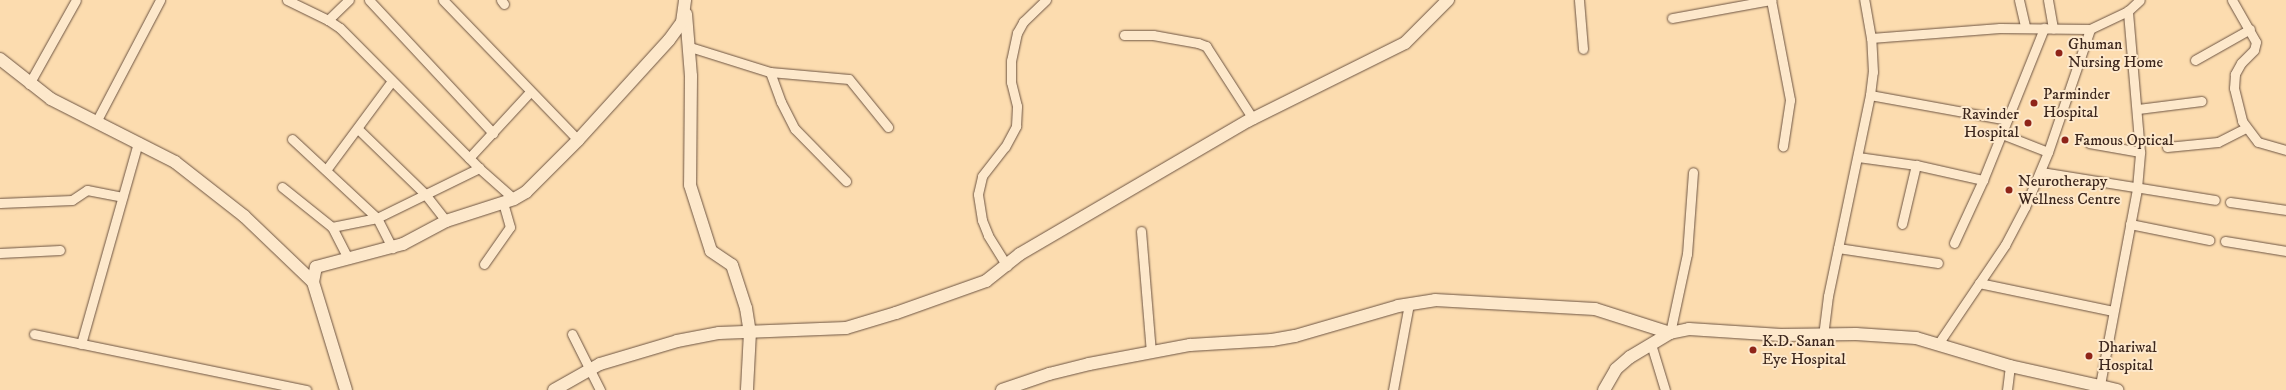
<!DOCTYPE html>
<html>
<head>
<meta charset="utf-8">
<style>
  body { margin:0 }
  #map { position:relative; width:2286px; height:390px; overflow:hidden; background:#fcdcaf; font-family:"IM FELL DW Pica",serif }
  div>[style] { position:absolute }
  .roads { filter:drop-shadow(0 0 1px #6d5442) drop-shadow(0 0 1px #6d5442) }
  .minor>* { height:9px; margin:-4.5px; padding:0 4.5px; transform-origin:4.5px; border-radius:4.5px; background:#fde8cb }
  .tertiary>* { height:12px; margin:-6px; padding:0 6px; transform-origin:6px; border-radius:6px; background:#fde8cb }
  .dots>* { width:11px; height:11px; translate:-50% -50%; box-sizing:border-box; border:2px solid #fde8cb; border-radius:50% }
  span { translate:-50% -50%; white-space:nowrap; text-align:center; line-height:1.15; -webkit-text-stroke:4px #fde8cb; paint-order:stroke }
  .poi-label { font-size:16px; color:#3d271d }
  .left { translate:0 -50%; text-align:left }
  .right { translate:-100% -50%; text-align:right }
</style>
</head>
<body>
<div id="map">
  <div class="roads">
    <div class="minor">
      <div style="left:287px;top:0;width:46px;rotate:26deg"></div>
      <div style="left:328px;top:20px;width:14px;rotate:34deg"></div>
      <div style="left:340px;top:28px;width:197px;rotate:45.2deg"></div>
      <div style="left:479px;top:168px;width:47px;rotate:41.5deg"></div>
      <div style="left:369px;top:0;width:182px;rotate:47deg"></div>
      <div style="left:443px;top:0;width:194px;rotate:46deg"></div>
      <div style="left:501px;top:0;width:5px;rotate:53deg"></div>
      <div style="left:1579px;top:0;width:49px;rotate:85.3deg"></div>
      <div style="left:1771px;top:0;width:102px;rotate:79.2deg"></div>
      <div style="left:1790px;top:100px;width:47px;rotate:98.7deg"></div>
      <div style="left:2019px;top:0;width:28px;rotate:77deg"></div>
      <div style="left:2048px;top:0;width:29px;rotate:80deg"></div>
      <div style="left:2232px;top:0;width:48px;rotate:60.3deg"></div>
      <div style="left:2256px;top:42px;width:8px;rotate:104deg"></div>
      <div style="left:2254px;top:50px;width:18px;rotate:135deg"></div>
      <div style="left:2241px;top:63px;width:13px;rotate:119deg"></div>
      <div style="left:2235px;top:74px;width:14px;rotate:94deg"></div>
      <div style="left:2234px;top:88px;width:34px;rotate:76deg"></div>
      <div style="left:2242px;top:121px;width:26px;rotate:53deg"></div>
      <div style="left:2258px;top:142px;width:29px;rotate:16deg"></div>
      <div style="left:1672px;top:18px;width:101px;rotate:-10.3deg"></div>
      <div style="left:328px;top:20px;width:29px;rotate:-44deg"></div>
      <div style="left:1124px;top:35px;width:29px"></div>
      <div style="left:1153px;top:35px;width:46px;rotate:10.1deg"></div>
      <div style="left:1198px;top:43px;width:9px;rotate:21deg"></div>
      <div style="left:1206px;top:46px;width:87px;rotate:57.2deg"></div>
      <div style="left:1871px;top:38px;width:129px;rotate:-4.4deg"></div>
      <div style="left:2000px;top:28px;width:90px;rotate:0.6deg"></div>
      <div style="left:2090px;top:29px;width:42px;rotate:-25.3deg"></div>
      <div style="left:2128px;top:11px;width:16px;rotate:-43deg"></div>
      <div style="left:690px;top:47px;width:84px;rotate:17.4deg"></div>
      <div style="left:770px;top:72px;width:79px;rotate:5.1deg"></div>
      <div style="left:849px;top:79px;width:62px;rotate:50.9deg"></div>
      <div style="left:2195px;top:60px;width:63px;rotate:-29.4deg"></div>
      <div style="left:770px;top:72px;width:32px;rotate:70deg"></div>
      <div style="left:781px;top:102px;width:30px;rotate:63deg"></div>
      <div style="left:795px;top:129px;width:73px;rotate:45.6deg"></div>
      <div style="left:29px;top:84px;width:96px;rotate:-60.8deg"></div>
      <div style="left:1870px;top:95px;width:139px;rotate:10.3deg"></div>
      <div style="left:2138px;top:109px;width:64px;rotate:-7.2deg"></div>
      <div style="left:96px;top:122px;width:138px;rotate:-62.3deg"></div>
      <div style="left:358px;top:129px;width:93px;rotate:44.1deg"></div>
      <div style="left:425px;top:194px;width:34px;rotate:52deg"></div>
      <div style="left:2002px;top:134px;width:49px;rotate:21.4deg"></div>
      <div style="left:292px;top:139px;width:116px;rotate:42.9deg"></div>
      <div style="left:377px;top:218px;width:34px;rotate:63deg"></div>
      <div style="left:2089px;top:143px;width:52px;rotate:10deg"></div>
      <div style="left:2167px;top:147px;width:51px;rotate:-5.6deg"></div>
      <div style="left:2218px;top:142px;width:31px;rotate:-27deg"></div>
      <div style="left:1858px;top:157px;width:59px;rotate:7.9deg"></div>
      <div style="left:1916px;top:165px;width:69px;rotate:12.6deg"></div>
      <div style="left:469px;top:158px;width:90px;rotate:-47.3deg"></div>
      <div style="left:326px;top:170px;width:109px;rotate:-53.5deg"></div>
      <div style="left:2041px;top:172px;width:176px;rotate:9.1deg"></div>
      <div style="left:282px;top:187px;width:64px;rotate:38.7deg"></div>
      <div style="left:332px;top:227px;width:36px;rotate:63deg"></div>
      <div style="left:2230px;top:202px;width:57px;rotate:8.1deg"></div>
      <div style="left:0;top:203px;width:72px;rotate:-2.4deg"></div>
      <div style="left:72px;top:200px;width:18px;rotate:-34deg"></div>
      <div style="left:87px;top:190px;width:36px;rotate:11deg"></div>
      <div style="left:1902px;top:224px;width:61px;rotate:-76.7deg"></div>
      <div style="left:2130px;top:224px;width:81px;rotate:11.4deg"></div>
      <div style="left:332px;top:227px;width:46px;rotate:-11.3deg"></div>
      <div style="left:377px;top:218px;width:114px;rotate:-26.1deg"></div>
      <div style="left:1141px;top:231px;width:121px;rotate:85.3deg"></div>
      <div style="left:2225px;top:241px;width:62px;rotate:9.3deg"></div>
      <div style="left:1954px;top:243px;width:69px;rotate:-65.3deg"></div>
      <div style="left:1983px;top:180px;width:164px;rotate:-68.1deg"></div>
      <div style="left:1838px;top:248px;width:101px;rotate:8.5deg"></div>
      <div style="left:0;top:253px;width:60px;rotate:-2.9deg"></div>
      <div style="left:484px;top:264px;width:45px;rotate:-54.9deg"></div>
      <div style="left:510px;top:227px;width:26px;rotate:-106deg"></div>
      <div style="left:1007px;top:266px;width:36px;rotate:-122deg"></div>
      <div style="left:988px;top:235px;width:16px;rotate:-112deg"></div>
      <div style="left:982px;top:220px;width:26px;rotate:-99deg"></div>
      <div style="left:978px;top:194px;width:18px;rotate:-77deg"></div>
      <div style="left:982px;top:176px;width:37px;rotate:-52deg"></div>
      <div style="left:1005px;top:147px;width:24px;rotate:-62deg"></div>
      <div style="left:1016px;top:126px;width:20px;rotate:-87deg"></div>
      <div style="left:1017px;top:106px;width:25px;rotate:-104deg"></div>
      <div style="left:1011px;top:82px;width:21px;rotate:-90deg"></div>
      <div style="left:1011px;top:61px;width:29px;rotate:-78deg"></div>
      <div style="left:1017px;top:33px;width:13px;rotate:-61deg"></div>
      <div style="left:1023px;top:22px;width:32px;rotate:-44deg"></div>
      <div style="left:1979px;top:283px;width:137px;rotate:11.8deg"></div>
      <div style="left:1670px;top:333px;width:81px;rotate:-77.9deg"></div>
      <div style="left:1687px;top:254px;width:82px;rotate:-85.8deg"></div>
      <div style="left:34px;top:334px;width:278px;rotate:11.6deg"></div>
      <div style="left:572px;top:334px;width:63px;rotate:63.4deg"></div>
      <div style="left:1823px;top:336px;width:40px;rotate:-82.9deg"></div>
      <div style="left:1828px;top:296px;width:205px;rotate:-78.2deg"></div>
      <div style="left:1870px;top:95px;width:23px;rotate:-83deg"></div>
      <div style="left:1873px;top:72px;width:34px;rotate:-93deg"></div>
      <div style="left:1871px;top:38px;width:39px;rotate:-100deg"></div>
      <div style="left:81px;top:344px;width:210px;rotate:-74.2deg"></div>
      <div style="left:1651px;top:344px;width:48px;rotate:73.1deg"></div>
      <div style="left:1938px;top:344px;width:120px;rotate:-55.9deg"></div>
      <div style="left:2005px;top:245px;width:43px;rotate:-62.2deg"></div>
      <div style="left:2025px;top:207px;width:60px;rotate:-67.3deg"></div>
      <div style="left:2048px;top:152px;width:130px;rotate:-71.1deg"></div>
      <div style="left:1393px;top:390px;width:87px;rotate:-79.5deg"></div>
      <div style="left:2007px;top:390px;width:24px;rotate:-83deg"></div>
      <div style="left:2099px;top:390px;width:206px;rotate:-79.3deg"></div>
      <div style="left:2137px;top:188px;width:36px;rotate:-85deg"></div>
      <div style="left:2140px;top:152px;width:142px;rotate:-94.9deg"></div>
    </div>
    <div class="tertiary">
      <div style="left:686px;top:14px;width:62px;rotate:85.4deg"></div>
      <div style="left:691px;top:76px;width:109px;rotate:90.5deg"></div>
      <div style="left:690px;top:185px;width:69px;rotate:72.3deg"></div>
      <div style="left:711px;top:251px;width:25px;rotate:34deg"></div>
      <div style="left:732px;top:265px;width:45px;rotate:72deg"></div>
      <div style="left:746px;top:308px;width:24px;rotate:81deg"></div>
      <div style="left:750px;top:332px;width:58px;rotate:93deg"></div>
      <div style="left:0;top:59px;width:65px;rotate:38.1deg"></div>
      <div style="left:51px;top:99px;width:139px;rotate:26.9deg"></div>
      <div style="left:175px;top:162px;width:88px;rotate:38deg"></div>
      <div style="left:244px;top:216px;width:95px;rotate:43.7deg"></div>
      <div style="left:346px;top:390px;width:113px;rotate:-107deg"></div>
      <div style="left:313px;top:282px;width:15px;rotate:-79deg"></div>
      <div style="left:316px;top:267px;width:90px;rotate:-14.8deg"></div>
      <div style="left:403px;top:244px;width:49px;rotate:-28.1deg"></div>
      <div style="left:446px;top:221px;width:71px;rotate:-17.9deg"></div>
      <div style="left:514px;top:199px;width:14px;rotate:-30deg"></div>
      <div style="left:526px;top:192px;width:74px;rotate:-45deg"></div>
      <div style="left:578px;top:140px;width:135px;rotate:-47.7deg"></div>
      <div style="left:669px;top:40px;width:22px;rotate:-54deg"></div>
      <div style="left:682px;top:22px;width:22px;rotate:-82deg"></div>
      <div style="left:554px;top:390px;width:53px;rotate:-29.5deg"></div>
      <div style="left:600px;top:364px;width:80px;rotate:-16.6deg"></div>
      <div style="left:677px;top:341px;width:43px;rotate:-10.8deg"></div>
      <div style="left:719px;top:333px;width:127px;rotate:-2.3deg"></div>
      <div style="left:846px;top:328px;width:52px;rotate:-16.7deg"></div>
      <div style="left:896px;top:313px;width:96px;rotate:-19.6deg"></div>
      <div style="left:986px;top:281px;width:43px;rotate:-38.5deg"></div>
      <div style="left:1020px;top:254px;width:264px;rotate:-30.3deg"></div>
      <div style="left:1248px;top:121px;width:175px;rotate:-26.4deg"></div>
      <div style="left:1405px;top:43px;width:61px;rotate:-45deg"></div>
      <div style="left:1002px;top:390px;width:50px;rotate:-18.8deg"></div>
      <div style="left:1049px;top:374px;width:41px;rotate:-14deg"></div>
      <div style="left:1089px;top:364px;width:103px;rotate:-10.7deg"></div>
      <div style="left:1190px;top:345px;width:82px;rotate:-3.5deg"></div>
      <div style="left:1272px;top:340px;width:23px;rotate:-10deg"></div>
      <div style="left:1295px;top:336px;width:107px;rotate:-16.2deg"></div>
      <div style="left:1398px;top:306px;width:37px;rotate:-9deg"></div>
      <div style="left:1435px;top:300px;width:160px;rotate:3.2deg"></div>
      <div style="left:1595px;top:309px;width:79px;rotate:17.7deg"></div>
      <div style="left:1604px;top:390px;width:24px;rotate:-60deg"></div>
      <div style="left:1616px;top:369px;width:18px;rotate:-41deg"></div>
      <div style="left:1630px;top:357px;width:47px;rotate:-31deg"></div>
      <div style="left:1670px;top:333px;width:19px;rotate:-12deg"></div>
      <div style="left:1689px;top:329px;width:92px;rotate:3.7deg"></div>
      <div style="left:1781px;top:335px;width:75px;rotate:-0.8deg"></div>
      <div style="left:1856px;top:334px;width:60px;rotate:3.8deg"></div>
      <div style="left:1916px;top:338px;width:98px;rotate:16.6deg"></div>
      <div style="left:2010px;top:366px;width:110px;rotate:12.6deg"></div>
    </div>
  </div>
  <div class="dots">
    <div style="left:2059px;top:53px;background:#8f2418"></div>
    <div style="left:2034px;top:103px;background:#8f2418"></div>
    <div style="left:2028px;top:123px;background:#8f2418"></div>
    <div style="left:2065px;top:140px;background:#8f2418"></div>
    <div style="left:2009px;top:190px;background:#8f2418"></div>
    <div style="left:1753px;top:350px;background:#8f2418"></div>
    <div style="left:2089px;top:356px;background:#8f2418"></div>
  </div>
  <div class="poi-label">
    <span class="left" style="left:2068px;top:53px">Ghuman<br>Nursing Home</span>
    <span class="left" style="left:2043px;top:103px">Parminder<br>Hospital</span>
    <span class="right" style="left:2019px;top:123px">Ravinder<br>Hospital</span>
    <span class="left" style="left:2074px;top:140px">Famous Optical</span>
    <span class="left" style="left:2018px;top:190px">Neurotherapy<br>Wellness Centre</span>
    <span class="left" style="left:1762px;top:350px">K.D. Sanan<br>Eye Hospital</span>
    <span class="left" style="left:2098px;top:356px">Dhariwal<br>Hospital</span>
  </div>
</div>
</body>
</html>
